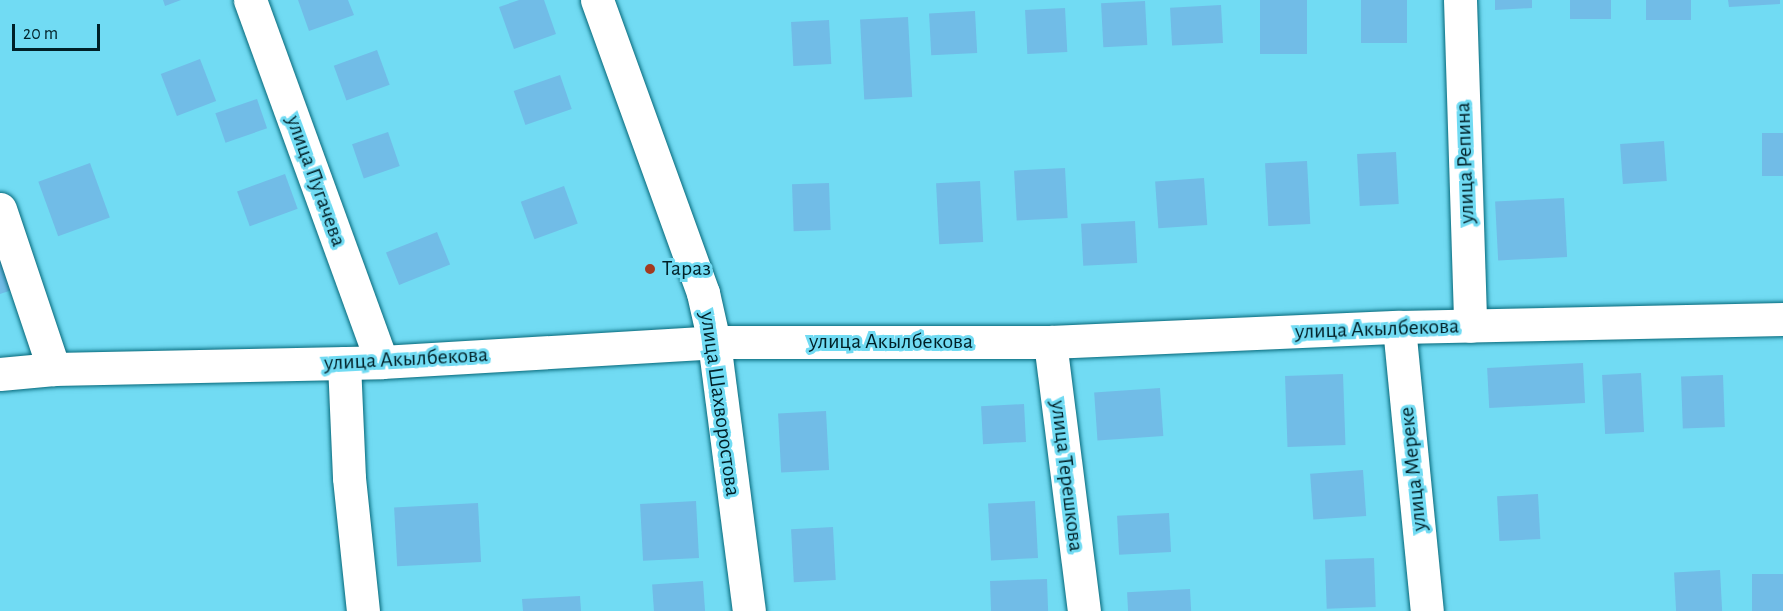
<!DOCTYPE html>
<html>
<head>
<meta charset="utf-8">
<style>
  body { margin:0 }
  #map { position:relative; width:1783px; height:611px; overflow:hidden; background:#71dbf3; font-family:"Alegreya Sans",sans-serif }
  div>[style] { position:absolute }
  .building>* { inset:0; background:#71bce7; transform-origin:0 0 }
  .roads { filter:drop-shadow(0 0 2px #06687a) drop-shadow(0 0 2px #06687a) }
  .minor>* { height:33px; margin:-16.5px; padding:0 16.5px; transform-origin:16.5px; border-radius:16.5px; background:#fff }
  .dots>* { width:16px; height:16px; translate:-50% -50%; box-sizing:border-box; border:3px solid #71dbf3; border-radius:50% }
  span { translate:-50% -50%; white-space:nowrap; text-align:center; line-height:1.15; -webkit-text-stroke:6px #71dbf3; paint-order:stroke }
  .street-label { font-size:22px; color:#002027 }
  .poi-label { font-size:22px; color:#002027 }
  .left { translate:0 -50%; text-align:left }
  .scale { position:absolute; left:12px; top:24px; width:88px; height:27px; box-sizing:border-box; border:3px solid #002027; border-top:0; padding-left:8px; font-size:18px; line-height:21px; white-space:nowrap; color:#002027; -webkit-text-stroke:4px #71dbf3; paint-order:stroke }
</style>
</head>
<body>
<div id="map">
  <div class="building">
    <div style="clip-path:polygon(163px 0,181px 0,165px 6px)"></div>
    <div style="clip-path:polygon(298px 0,348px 0,354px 15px,309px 31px)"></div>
    <div style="clip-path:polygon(519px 0,544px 0,556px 34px,514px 49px,499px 7px)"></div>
    <div style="left:1260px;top:0;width:47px;height:54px"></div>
    <div style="left:1361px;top:0;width:46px;height:43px"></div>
    <div style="clip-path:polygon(1495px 0,1532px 0,1532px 8px,1495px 10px)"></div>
    <div style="left:1570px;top:0;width:41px;height:19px"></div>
    <div style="left:1646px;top:0;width:45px;height:20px"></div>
    <div style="clip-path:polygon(1728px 0,1780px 0,1780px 4px,1729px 7px)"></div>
    <div style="left:1145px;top:1px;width:44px;height:44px;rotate:87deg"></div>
    <div style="left:1221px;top:5px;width:38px;height:51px;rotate:87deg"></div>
    <div style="left:1065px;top:8px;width:44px;height:40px;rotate:87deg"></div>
    <div style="left:975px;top:11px;width:42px;height:46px;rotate:87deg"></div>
    <div style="left:908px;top:17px;width:80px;height:48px;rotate:87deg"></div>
    <div style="left:829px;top:20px;width:44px;height:38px;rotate:87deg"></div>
    <div style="left:377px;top:50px;width:37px;height:46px;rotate:70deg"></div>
    <div style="left:200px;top:59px;width:45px;height:42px;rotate:69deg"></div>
    <div style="left:560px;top:75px;width:36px;height:49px;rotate:71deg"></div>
    <div style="left:257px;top:99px;width:31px;height:44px;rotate:71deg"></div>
    <div style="left:388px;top:132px;width:36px;height:38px;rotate:71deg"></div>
    <div style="left:1783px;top:133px;width:43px;height:21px;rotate:90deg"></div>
    <div style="left:1664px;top:141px;width:40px;height:44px;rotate:86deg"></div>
    <div style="left:1396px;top:152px;width:52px;height:39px;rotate:87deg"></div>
    <div style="left:1307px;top:161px;width:63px;height:42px;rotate:87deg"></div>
    <div style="left:90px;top:163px;width:58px;height:55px;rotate:70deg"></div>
    <div style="left:1065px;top:168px;width:50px;height:51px;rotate:87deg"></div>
    <div style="left:285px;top:174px;width:37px;height:51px;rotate:70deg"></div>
    <div style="left:1204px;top:178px;width:47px;height:49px;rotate:86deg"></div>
    <div style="left:980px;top:181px;width:61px;height:44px;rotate:87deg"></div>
    <div style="left:829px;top:183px;width:47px;height:37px;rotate:88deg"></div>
    <div style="left:564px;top:186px;width:40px;height:46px;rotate:70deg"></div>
    <div style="left:1564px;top:198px;width:59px;height:69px;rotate:87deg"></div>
    <div style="left:1135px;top:221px;width:42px;height:54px;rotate:87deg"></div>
    <div style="left:437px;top:232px;width:35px;height:55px;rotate:68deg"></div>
    <div style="clip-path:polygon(0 258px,12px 290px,0 294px)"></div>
    <div style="left:1583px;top:363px;width:40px;height:96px;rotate:87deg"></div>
    <div style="left:1641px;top:373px;width:59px;height:39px;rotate:87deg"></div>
    <div style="left:1343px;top:374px;width:71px;height:58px;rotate:88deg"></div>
    <div style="left:1723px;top:375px;width:52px;height:42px;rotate:88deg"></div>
    <div style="left:1160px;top:388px;width:48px;height:66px;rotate:86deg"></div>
    <div style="left:1024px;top:404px;width:38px;height:43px;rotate:87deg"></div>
    <div style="left:826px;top:411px;width:59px;height:48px;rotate:87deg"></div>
    <div style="left:1363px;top:470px;width:46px;height:53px;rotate:86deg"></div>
    <div style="left:1538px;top:494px;width:45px;height:41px;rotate:87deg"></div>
    <div style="left:696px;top:501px;width:57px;height:56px;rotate:87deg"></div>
    <div style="left:1035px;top:501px;width:57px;height:47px;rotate:87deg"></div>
    <div style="left:478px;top:503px;width:59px;height:84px;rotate:87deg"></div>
    <div style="left:1169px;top:513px;width:39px;height:52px;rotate:87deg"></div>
    <div style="left:833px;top:527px;width:53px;height:42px;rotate:87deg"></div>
    <div style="left:1374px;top:558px;width:49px;height:49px;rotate:88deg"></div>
    <div style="left:1720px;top:570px;width:41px;height:46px;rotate:87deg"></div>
    <div style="left:1783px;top:574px;width:37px;height:31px;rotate:90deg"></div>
    <div style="left:1047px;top:579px;width:32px;height:57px;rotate:88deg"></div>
    <div style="left:703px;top:581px;width:30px;height:51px;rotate:86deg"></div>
    <div style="left:1190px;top:589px;width:22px;height:63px;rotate:87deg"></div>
    <div style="clip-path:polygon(580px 596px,581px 611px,523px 611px,522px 599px)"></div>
  </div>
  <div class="roads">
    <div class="minor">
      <div style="left:250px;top:0;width:385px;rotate:70deg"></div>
      <div style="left:597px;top:0;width:312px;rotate:70.1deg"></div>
      <div style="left:703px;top:293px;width:50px;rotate:77.3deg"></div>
      <div style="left:714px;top:342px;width:271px;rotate:82.6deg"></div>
      <div style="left:1460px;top:0;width:326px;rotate:88.2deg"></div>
      <div style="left:0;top:209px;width:169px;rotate:71.4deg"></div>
      <div style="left:1399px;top:327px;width:285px;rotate:84.4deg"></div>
      <div style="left:1050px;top:342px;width:271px;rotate:82.8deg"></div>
      <div style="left:344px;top:363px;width:115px;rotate:87.5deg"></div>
      <div style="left:349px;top:478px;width:134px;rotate:84deg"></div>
      <div style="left:0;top:374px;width:54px;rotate:-5.3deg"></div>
      <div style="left:54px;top:369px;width:328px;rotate:-1.2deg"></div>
      <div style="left:382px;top:362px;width:333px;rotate:-3.4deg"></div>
      <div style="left:714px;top:342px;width:336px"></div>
      <div style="left:1050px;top:342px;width:349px;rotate:-2.5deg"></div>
      <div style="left:1399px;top:327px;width:384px;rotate:-1.2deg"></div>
    </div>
  </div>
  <div class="dots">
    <div style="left:650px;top:269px;background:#a33a20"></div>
  </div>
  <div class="street-label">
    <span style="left:1465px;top:163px;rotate:-92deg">улица Репина</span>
    <span style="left:316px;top:181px;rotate:70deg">улица Пугачева</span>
    <span style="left:1377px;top:329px;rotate:-2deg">улица Акылбекова</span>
    <span style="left:891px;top:342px">улица Акылбекова</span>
    <span style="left:406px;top:359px;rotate:-3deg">улица Акылбекова</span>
    <span style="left:720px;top:404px;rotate:82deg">улица Шахворостова</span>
    <span style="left:1413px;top:469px;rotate:-96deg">улица Мереке</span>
    <span style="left:1067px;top:476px;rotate:83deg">улица Терешкова</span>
  </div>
  <div class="poi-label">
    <span class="left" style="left:662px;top:269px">Тараз</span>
  </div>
  <div class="scale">20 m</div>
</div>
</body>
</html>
